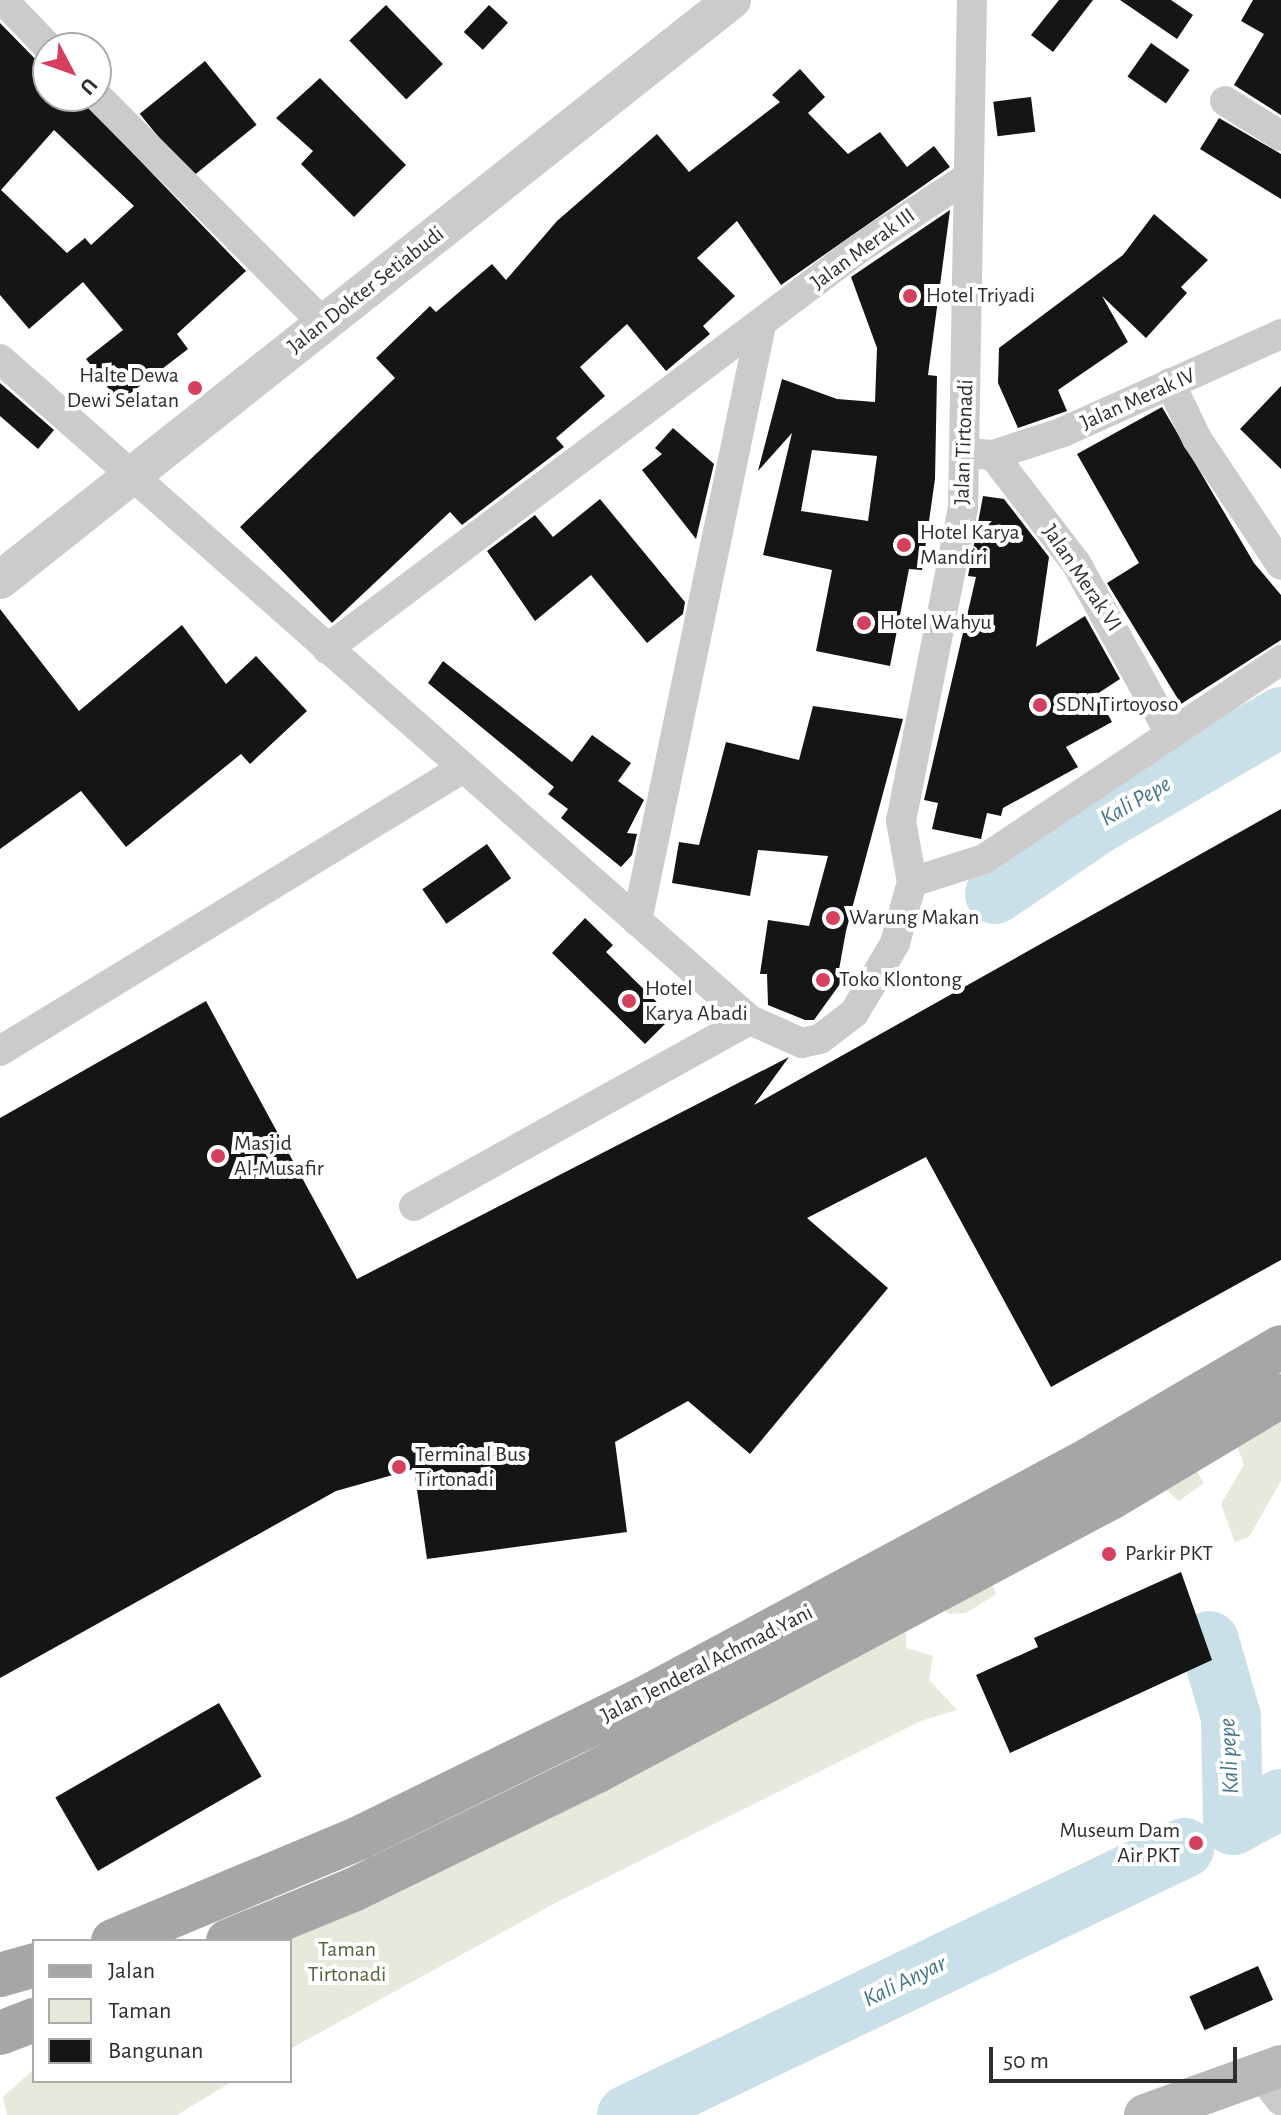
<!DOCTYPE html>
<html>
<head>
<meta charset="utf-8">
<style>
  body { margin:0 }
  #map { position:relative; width:1281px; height:2115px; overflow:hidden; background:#fff; font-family:"Alegreya Sans",sans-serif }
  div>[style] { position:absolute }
  .green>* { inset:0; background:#e5eadd }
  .river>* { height:60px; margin:-30px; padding:0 30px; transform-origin:30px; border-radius:30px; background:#cae0e8 }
  .building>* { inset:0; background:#151515; transform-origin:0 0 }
  .minor>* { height:30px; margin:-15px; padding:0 15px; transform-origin:15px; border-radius:15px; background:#cbcbcb }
  .tertiary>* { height:38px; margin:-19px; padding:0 19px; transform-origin:19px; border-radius:19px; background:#cbcbcb }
  .secondary>* { height:42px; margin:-21px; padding:0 21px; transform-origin:21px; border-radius:21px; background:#b8b8b8 }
  .primary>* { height:44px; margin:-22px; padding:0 22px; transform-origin:22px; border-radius:22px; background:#a6a6a6 }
  .dots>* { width:22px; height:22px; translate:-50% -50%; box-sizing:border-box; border:4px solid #fff; border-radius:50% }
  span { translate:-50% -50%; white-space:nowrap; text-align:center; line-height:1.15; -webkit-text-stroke:8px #fff; paint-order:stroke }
  .street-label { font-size:22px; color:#2e2e2e }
  .poi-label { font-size:22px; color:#2e2e2e }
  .left { translate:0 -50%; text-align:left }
  .right { translate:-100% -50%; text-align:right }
  .park-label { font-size:22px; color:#55653f }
  .water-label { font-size:24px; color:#447588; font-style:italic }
  .legend { position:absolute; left:32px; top:1939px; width:260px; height:144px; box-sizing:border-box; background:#fff; border:2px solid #ababab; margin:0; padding:10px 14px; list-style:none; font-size:24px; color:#2e2e2e }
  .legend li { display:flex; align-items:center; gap:16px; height:40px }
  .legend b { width:40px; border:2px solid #ababab }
  .north { position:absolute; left:32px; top:32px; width:80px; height:80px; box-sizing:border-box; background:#fff; border:2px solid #ababab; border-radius:50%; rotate:131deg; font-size:22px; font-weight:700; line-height:32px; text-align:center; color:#2e2e2e }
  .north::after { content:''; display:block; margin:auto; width:28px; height:36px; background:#d4405d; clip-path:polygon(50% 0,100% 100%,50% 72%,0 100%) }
  .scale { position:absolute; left:989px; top:2047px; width:248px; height:36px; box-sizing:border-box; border:4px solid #2e2e2e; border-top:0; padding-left:10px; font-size:24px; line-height:28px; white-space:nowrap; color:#2e2e2e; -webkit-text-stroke:6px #fff; paint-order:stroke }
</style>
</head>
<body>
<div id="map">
  <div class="green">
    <div style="clip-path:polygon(1281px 1416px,1281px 1481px,1249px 1537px,1235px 1542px,1221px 1504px,1244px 1465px,1236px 1443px)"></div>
    <div style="clip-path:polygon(1193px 1465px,1204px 1483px,1179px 1501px,1165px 1489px,992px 1584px,996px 1594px,966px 1613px,949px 1614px,939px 1605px)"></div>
    <div style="clip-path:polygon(906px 1623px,906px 1648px,933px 1656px,929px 1680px,957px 1710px,921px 1721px,559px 1901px,290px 2049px,290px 1941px,275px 1941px)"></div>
    <div style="clip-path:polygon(34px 2069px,34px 2081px,233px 2081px,177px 2115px,7px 2115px,3px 2097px)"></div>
  </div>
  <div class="river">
    <div style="left:995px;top:894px;width:126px;rotate:-34.3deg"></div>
    <div style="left:1099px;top:823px;width:211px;rotate:-30.2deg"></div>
    <div style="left:1209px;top:1641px;width:79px;rotate:73.9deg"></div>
    <div style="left:1231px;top:1717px;width:108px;rotate:88.9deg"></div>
    <div style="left:1233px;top:1825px;width:55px;rotate:-28.4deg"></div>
    <div style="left:627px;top:2115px;width:618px;rotate:-25.61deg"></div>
  </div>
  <div class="building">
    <div style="clip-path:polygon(1059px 0,1093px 0,1053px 52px,1031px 35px)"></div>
    <div style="clip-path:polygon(1120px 0,1171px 0,1193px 15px,1177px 39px)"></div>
    <div style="clip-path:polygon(1253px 0,1281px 0,1281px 115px,1234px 85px,1264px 34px,1241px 21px)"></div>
    <div style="left:386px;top:5px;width:82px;height:51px;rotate:46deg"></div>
    <div style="left:489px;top:5px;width:26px;height:37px;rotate:43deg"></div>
    <div style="clip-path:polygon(evenodd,0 23px,48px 72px,48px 96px,78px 96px,246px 271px,177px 334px,188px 349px,119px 402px,86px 359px,123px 330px,83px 282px,29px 329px,0 295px,0 23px,54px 130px,134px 206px,91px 245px,85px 238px,67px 253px,1px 190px,54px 130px)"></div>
    <div style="left:1151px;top:43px;width:47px;height:41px;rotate:35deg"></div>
    <div style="left:205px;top:61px;width:82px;height:84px;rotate:51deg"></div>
    <div style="clip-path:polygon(800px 69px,825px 97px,808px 113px,848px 154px,880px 132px,907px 167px,934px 146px,950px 167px,781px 285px,737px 221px,697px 258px,735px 296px,703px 326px,710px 334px,666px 371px,627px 324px,580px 367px,605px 396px,556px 438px,564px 447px,462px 525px,450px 512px,332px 623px,240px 527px,395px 378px,376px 358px,430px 306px,436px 312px,492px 264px,506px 280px,557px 221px,657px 134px,689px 172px,780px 102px,772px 95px)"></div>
    <div style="clip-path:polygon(320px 78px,406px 165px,354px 217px,301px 164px,313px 151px,276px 118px)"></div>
    <div style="left:1031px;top:97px;width:35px;height:38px;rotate:83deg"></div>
    <div style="clip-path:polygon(1219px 118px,1281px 154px,1281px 199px,1200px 149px)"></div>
    <div style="clip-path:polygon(evenodd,950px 210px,928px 375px,937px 376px,935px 479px,922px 570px,909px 569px,890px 666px,816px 651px,832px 570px,763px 555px,792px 433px,758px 471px,782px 379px,837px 399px,875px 402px,877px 348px,851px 277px,950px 210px,812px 450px,877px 456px,868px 521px,801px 511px,812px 450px)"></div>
    <div style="clip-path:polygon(1154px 214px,1208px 260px,1181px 287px,1187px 293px,1146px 338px,1102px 296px,1128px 342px,1058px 390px,1067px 411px,1018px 428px,998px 383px,999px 348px,1123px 255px)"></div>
    <div style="clip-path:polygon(0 383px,54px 430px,38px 449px,0 416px)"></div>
    <div style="clip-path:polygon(1281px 386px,1281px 469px,1240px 429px)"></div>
    <div style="clip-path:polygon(1162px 407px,1254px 563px,1281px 595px,1281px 640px,1181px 704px,1107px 583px,1139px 563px,1077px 454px)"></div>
    <div style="clip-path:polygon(673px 428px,714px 464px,696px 539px,642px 470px,662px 454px,655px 448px)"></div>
    <div style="clip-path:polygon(983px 496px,1004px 499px,1049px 557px,1036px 647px,1085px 616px,1120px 679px,1097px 694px,1112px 722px,1066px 747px,1078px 767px,1003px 808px,1001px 816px,987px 813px,981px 839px,932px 829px,938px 803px,924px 800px,976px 577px,968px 576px)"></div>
    <div style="clip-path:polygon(600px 499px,685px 602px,683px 614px,647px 643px,591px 575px,535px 621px,487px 551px,535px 515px,553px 537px)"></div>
    <div style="clip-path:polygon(0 609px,79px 711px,182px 625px,226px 684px,256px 656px,307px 711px,250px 764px,241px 754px,126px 847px,81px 791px,0 849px)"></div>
    <div style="clip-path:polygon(443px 661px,572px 762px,592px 735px,631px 763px,618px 781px,644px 800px,627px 833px,637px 834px,632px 855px,621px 867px,561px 818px,568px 809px,548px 794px,554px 787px,428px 683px)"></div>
    <div style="clip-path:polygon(813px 706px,903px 719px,846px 931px,838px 975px,845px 977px,814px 1020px,805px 1020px,768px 1005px,767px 974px,760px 974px,768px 920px,809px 926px,828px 856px,758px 850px,750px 896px,672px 883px,679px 842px,699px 845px,726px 742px,799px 760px)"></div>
    <div style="clip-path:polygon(1281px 809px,1281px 1260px,1051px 1387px,926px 1157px,807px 1218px,888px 1288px,750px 1454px,688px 1401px,615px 1442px,627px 1532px,427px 1559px,414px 1469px,336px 1491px,0 1678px,0 1118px,206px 1001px,357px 1279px,789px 1057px,754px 1105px)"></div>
    <div style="left:487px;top:844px;width:42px;height:79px;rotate:55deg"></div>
    <div style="clip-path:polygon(585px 918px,613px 945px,606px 952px,672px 1017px,645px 1044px,552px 953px)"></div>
    <div style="clip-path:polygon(1181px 1572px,1212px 1660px,1010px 1753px,976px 1675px,1038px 1647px,1034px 1638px)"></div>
    <div style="left:219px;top:1703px;width:85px;height:189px;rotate:60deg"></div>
    <div style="left:1258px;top:1966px;width:37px;height:75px;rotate:66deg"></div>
  </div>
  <div class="minor">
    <div style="left:3px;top:0;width:66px;rotate:46.2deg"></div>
    <div style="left:96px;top:95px;width:322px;rotate:45.1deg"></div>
    <div style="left:1225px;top:101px;width:66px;rotate:32deg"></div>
    <div style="left:0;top:359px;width:1000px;rotate:41.39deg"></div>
    <div style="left:750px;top:1020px;width:57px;rotate:23.9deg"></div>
    <div style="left:802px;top:1043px;width:18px;rotate:-13deg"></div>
    <div style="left:820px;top:1039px;width:43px;rotate:-37.4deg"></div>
    <div style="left:854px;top:1013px;width:37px;rotate:-59deg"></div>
    <div style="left:873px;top:981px;width:44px;rotate:-59.9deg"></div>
    <div style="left:895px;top:943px;width:63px;rotate:-74.4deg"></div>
    <div style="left:912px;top:882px;width:62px;rotate:-100.2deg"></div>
    <div style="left:901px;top:821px;width:319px;rotate:-78.8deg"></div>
    <div style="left:963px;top:508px;width:508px;rotate:-88.99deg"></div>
    <div style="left:1170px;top:383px;width:62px;rotate:64.3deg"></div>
    <div style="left:1197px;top:439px;width:151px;rotate:56.3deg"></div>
    <div style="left:964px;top:453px;width:29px;rotate:4deg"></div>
    <div style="left:993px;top:455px;width:136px;rotate:52.5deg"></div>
    <div style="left:1076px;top:563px;width:196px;rotate:61.1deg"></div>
    <div style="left:993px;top:455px;width:74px;rotate:-18.2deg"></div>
    <div style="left:1063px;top:432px;width:239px;rotate:-24.2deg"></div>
    <div style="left:327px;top:649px;width:667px;rotate:-36.96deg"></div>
    <div style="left:860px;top:248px;width:129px;rotate:-33.3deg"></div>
    <div style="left:912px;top:882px;width:76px;rotate:-17.7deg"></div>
    <div style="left:984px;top:859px;width:358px;rotate:-33.8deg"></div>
    <div style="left:637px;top:921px;width:609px;rotate:-78.25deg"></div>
    <div style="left:0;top:1051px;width:543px;rotate:-31.43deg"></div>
    <div style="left:414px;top:1206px;width:384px;rotate:-29deg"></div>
    <div style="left:1260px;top:2074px;width:34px;rotate:52deg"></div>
  </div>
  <div class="tertiary">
    <div style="left:0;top:580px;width:934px;rotate:-38.39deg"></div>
  </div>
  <div class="secondary">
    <div style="left:1145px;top:2115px;width:145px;rotate:-19.8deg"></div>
  </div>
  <div class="primary">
    <div style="left:113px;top:1941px;width:267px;rotate:-22.7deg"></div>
    <div style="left:359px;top:1838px;width:323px;rotate:-26.1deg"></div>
    <div style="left:649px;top:1696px;width:501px;rotate:-28.25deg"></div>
    <div style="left:1090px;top:1459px;width:221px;rotate:-30.4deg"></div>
    <div style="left:228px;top:1941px;width:135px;rotate:-22.2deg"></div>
    <div style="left:353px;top:1890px;width:271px;rotate:-26deg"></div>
    <div style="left:597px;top:1771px;width:583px;rotate:-28.01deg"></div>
    <div style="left:1112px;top:1497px;width:197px;rotate:-30.9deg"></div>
    <div style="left:0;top:1975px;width:35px;rotate:-16deg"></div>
    <div style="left:0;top:2033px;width:36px;rotate:-21deg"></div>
  </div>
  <div class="dots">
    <div style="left:910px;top:296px;background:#d4405d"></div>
    <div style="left:195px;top:388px;background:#d4405d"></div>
    <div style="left:904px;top:545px;background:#d4405d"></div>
    <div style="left:864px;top:623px;background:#d4405d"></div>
    <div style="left:1040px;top:705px;background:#d4405d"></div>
    <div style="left:833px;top:918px;background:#d4405d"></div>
    <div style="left:823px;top:980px;background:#d4405d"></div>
    <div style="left:629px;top:1001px;background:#d4405d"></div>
    <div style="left:218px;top:1156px;background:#d4405d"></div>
    <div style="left:399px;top:1467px;background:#d4405d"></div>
    <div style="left:1109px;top:1554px;background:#d4405d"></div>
    <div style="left:1196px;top:1843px;background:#d4405d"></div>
  </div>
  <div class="street-label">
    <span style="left:863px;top:249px;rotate:-36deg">Jalan Merak III</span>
    <span style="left:366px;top:290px;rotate:-38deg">Jalan Dokter Setiabudi</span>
    <span style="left:1138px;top:399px;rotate:-24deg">Jalan Merak IV</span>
    <span style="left:964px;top:442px;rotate:-88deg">Jalan Tirtonadi</span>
    <span style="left:1082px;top:578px;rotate:56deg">Jalan Merak VI</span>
    <span style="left:707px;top:1664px;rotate:-27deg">Jalan Jenderal Achmad Yani</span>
  </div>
  <div class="poi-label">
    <span class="left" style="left:926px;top:296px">Hotel Triyadi</span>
    <span class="right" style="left:179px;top:388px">Halte Dewa<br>Dewi Selatan</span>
    <span class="left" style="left:920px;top:545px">Hotel Karya<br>Mandiri</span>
    <span class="left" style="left:880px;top:623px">Hotel Wahyu</span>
    <span class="left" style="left:1056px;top:705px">SDN Tirtoyoso</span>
    <span class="left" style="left:849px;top:918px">Warung Makan</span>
    <span class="left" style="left:839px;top:980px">Toko Klontong</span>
    <span class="left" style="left:645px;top:1001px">Hotel<br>Karya Abadi</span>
    <span class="left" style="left:234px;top:1156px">Masjid<br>Al-Musafir</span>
    <span class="left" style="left:415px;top:1467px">Terminal Bus<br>Tirtonadi</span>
    <span class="left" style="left:1125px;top:1554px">Parkir PKT</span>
    <span class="right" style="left:1180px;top:1843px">Museum Dam<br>Air PKT</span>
  </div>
  <div class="park-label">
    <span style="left:347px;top:1962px">Taman<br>Tirtonadi</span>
  </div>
  <div class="water-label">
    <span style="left:1136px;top:802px;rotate:-30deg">Kali Pepe</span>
    <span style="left:1230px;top:1756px;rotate:-93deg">Kali pepe</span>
    <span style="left:905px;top:1982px;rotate:-26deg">Kali Anyar</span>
  </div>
  <ul class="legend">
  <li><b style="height:10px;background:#a6a6a6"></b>Jalan</li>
  <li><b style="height:22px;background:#e5eadd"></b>Taman</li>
  <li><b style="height:22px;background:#151515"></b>Bangunan</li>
  </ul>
  <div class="north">U</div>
  <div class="scale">50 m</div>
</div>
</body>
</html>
